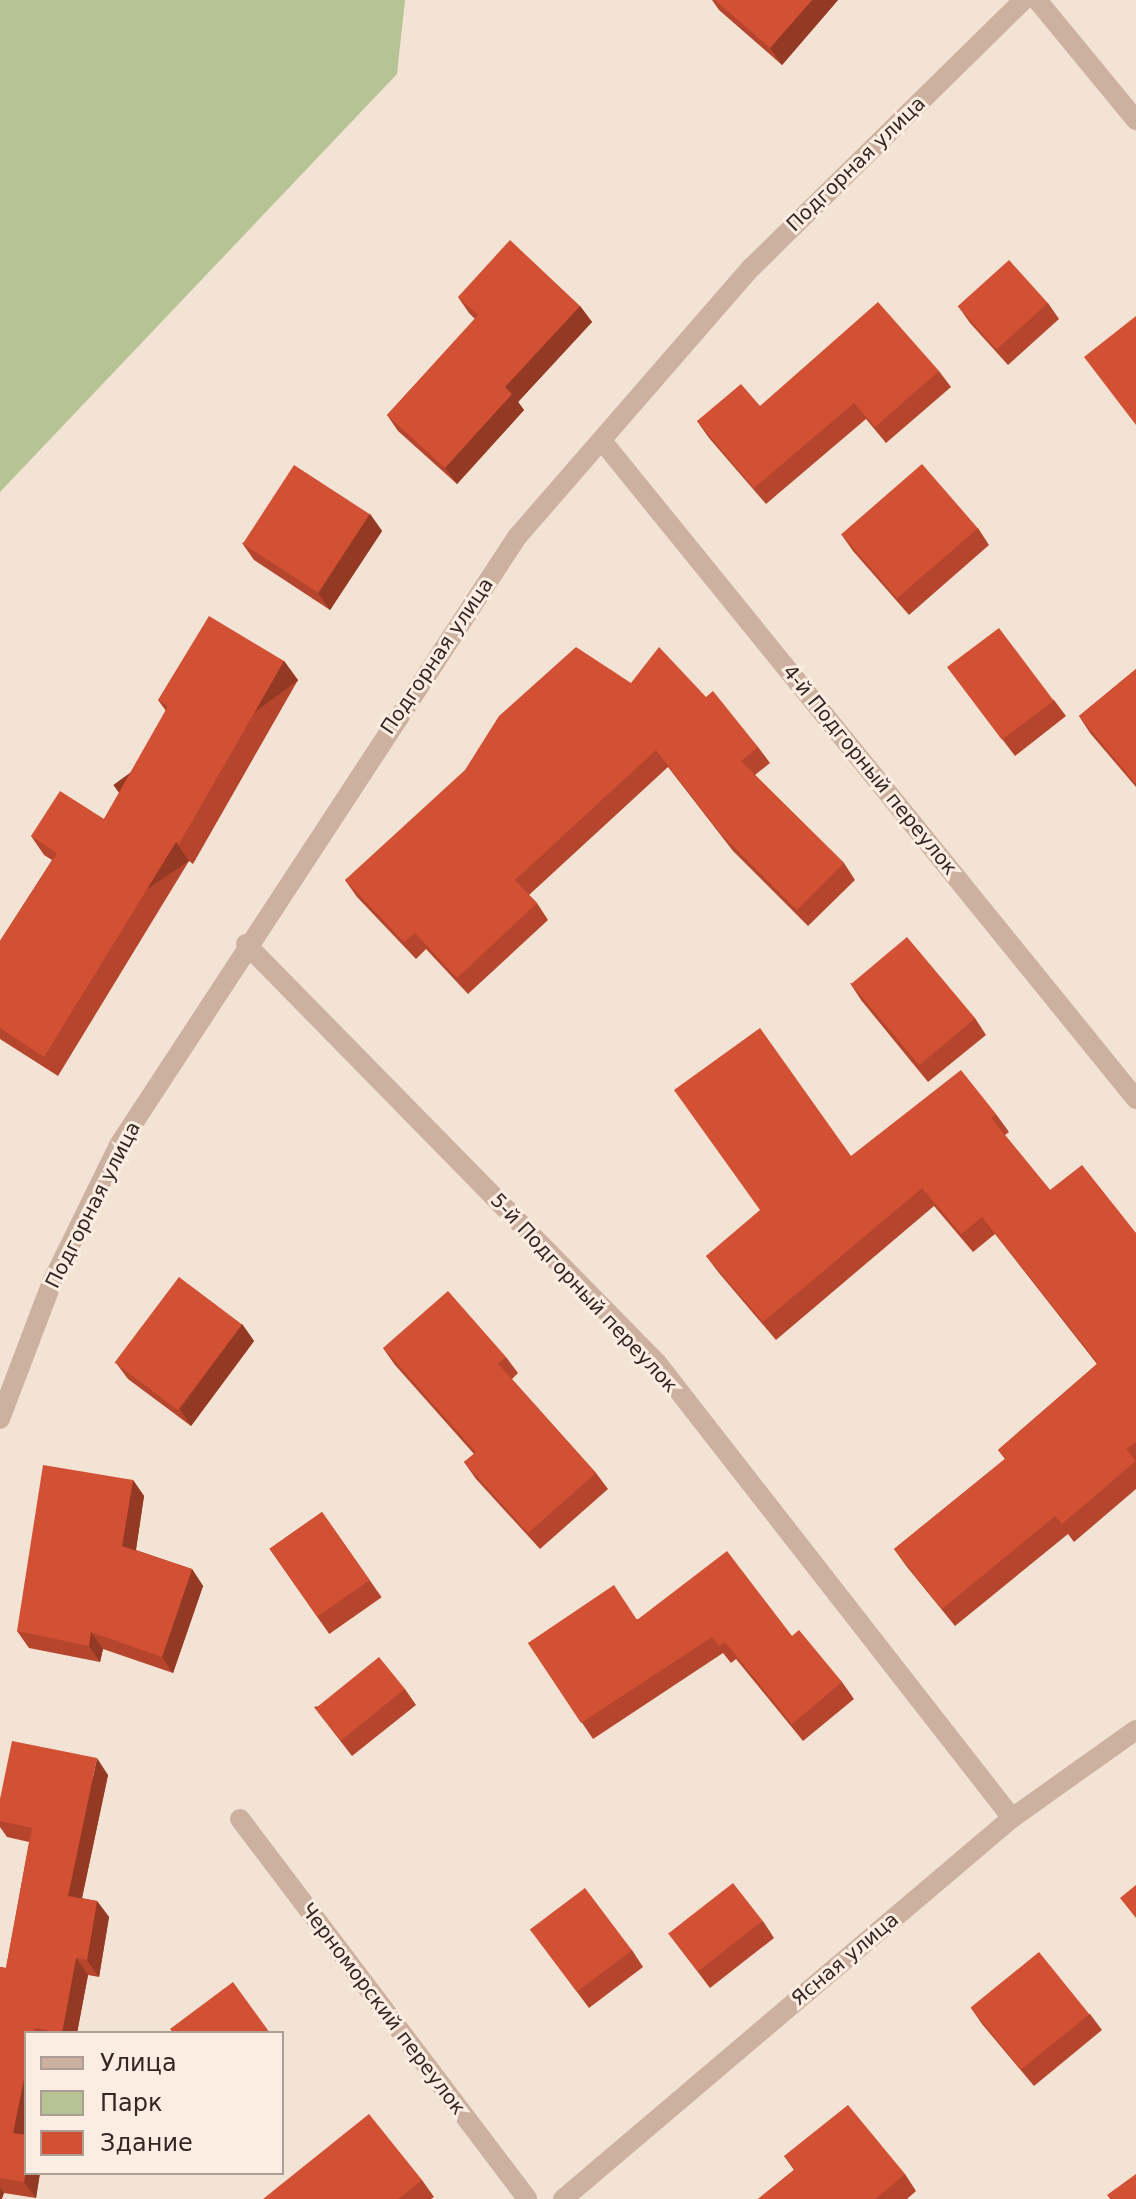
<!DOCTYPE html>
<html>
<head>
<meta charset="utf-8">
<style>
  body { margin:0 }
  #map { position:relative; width:1136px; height:2199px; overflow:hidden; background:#f3e3d5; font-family:"DejaVu Sans",sans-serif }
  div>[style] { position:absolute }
  .green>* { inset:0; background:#b6c394 }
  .minor>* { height:20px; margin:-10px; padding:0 10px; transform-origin:10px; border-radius:10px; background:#ccb1a0 }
  .wall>* { inset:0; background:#b5462d; transform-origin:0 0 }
  .shaded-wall>* { inset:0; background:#933924; transform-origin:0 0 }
  .building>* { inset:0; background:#d25134; transform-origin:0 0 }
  span { translate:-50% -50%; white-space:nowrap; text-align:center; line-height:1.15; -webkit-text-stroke:6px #fbede1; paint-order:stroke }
  .street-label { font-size:20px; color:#352824 }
  .legend { position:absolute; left:24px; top:2031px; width:260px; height:144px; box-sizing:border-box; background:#fbede1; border:2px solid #ac9e95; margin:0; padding:10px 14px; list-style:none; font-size:24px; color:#352824 }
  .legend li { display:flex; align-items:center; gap:16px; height:40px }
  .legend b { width:40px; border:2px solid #ac9e95 }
</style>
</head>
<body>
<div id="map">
  <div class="green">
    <div style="clip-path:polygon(0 0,405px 0,397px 74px,0 492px)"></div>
  </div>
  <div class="minor">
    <div style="left:1037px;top:0;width:156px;rotate:50.5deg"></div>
    <div style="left:603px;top:442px;width:846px;rotate:50.95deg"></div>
    <div style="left:246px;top:944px;width:587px;rotate:45.55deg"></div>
    <div style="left:657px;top:1363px;width:577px;rotate:52.04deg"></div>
    <div style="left:0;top:1419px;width:147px;rotate:-69.2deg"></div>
    <div style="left:52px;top:1282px;width:153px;rotate:-63.9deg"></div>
    <div style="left:119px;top:1145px;width:727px;rotate:-56.79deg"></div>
    <div style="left:517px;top:537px;width:358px;rotate:-49deg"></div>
    <div style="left:752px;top:267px;width:381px;rotate:-44.5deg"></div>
    <div style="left:240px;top:1819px;width:476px;rotate:52.9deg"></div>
    <div style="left:563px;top:2199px;width:589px;rotate:-40.32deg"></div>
    <div style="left:1012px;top:1818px;width:152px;rotate:-35.4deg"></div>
  </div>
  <div class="wall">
    <div style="clip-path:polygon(712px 0,838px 0,782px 65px,719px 10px)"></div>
    <div style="clip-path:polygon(458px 297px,580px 306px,592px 322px,518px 402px,524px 410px,457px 484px,398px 431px,387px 415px,475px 319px,469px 313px)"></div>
    <div style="clip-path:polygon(1048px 303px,1059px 319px,1008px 365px,970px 323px,958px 306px)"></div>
    <div style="clip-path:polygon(939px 371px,951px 387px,886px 443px,866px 419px,766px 504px,709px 438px,697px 421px,760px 406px)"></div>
    <div style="clip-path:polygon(370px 514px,382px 531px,330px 610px,254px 560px,242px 543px)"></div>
    <div style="clip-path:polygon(978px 528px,989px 545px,909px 615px,853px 551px,841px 534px)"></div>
    <div style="clip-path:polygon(284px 661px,298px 680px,193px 864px,189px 861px,58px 1076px,0 1039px,0 941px,52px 860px,44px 855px,31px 836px,104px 819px,166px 711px,158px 700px)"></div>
    <div style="clip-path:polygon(948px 668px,1054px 700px,1066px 716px,1015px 756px)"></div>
    <div style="clip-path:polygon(1136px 669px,1136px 787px,1090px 733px,1079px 716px)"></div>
    <div style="clip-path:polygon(631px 683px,706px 697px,758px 747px,770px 763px,755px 775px,844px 863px,855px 880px,808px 926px,733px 851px,668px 767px,529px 895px,537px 903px,548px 920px,468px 994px,426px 949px,416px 959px,357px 897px,345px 880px)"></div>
    <div style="clip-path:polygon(850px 983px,975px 1018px,986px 1035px,928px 1082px,861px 1000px)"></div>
    <div style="clip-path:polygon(996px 1114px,1009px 1132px,1005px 1135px,1050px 1190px,1136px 1233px,1136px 1489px,1074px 1542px,1068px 1534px,955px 1626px,907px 1567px,894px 1549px,1005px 1459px,998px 1450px,1097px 1364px,995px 1234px,973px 1252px,934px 1206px,776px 1340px,719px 1273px,706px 1256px,851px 1156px)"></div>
    <div style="clip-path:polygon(242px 1324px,254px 1341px,191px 1426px,128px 1379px,116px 1363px)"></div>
    <div style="clip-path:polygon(383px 1348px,506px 1357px,518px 1373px,512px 1379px,596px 1473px,608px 1489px,540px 1549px,476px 1479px,464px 1462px,474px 1454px,395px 1365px)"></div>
    <div style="clip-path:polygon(133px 1480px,144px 1496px,136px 1550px,192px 1569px,203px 1586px,173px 1673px,103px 1649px,100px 1662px,29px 1648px,17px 1631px)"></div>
    <div style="left:322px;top:1512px;width:104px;height:64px;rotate:55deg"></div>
    <div style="clip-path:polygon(637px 1619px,792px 1636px,842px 1682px,854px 1699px,803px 1741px,736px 1659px,731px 1663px,723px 1653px,593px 1739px,528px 1643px)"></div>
    <div style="clip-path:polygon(405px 1689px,416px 1705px,352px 1756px,314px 1707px)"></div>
    <div style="clip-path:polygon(108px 1775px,82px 1898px,97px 1901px,109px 1917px,99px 1977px,88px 1975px,77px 2033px,26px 2033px,26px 2173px,40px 2173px,36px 2198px,4px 2193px,0 2199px,0 1967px,6px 1968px,29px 1842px,7px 1837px,0 1827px,0 1799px)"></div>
    <div style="clip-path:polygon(763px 1921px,774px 1938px,710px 1988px,668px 1933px)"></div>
    <div style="clip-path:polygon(530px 1929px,632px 1950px,643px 1967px,589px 2008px)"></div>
    <div style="clip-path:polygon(971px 2008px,1090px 2014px,1102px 2030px,1034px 2086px,982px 2024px)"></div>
    <div style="clip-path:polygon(784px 2156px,905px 2174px,916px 2191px,907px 2199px,758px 2199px,794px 2170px)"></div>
    <div style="clip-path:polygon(422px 2180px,434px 2197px,431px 2199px,263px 2199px)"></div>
  </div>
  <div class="shaded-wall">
    <div style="clip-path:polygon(812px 0,838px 0,782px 65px,770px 48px)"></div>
    <div style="clip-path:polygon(580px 306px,592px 322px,518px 402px,524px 410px,457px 484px,445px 468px,505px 387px)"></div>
    <div style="clip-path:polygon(370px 514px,382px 531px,330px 610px,318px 593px)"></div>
    <div style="left:284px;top:661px;width:24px;height:211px;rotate:54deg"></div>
    <div style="left:176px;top:842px;width:23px;height:252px;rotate:56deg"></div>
    <div style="clip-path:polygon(242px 1324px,254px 1341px,191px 1426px,180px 1409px)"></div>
    <div style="clip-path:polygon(133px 1480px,144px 1496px,134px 1562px,122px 1546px)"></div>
    <div style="clip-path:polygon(192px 1569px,203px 1586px,173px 1673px,162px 1657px)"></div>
    <div style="clip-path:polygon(91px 1632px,103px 1649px,100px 1662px,89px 1646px)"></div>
    <div style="clip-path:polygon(97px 1758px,108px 1775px,79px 1912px,68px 1896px)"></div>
    <div style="clip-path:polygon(97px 1901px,109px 1917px,99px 1977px,87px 1960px)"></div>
    <div style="clip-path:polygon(76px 1958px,88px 1975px,77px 2033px,62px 2033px)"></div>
    <div style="clip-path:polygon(26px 2069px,26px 2141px,13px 2133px)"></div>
    <div style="clip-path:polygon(26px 2169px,26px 2173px,40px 2173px,36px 2198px,24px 2182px)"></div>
    <div style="clip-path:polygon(0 2188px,4px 2193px,2px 2199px,0 2199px)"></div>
  </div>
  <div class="building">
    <div style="clip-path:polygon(715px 0,812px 0,770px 48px)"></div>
    <div style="clip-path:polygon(510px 240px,580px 306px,505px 387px,512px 394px,445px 468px,387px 415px,478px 315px,458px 297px)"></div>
    <div style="left:1009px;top:260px;width:58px;height:69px;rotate:48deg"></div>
    <div style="clip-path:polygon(878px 302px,939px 371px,875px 427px,854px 403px,754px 488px,697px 421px,741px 384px,760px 406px)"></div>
    <div style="clip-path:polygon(1136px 316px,1136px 425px,1084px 357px)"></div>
    <div style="left:922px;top:464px;width:85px;height:107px;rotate:49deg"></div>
    <div style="left:294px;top:465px;width:90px;height:94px;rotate:33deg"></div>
    <div style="clip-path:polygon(209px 616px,284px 661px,179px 844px,176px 842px,44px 1057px,0 1028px,0 941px,57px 853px,31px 836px,60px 791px,104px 819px,168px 706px,158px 700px)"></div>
    <div style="left:999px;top:628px;width:91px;height:65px;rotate:53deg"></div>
    <div style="clip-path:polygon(576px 647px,631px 683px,659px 647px,706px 697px,713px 691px,758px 747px,741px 761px,844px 863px,797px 910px,721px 834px,656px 750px,515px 880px,537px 903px,457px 978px,415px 933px,404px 942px,345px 880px,465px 770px,499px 716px)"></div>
    <div style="clip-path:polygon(1136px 669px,1136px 784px,1079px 716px)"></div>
    <div style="left:907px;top:937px;width:106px;height:73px;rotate:50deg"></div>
    <div style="clip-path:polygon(760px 1028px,851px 1156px,961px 1070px,996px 1114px,991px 1118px,1050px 1190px,1082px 1165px,1136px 1233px,1136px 1442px,1126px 1449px,1136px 1461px,1062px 1524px,1055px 1516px,942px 1609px,894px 1549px,1006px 1458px,998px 1450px,1098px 1363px,982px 1217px,961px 1234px,922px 1188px,763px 1322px,706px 1256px,760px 1210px,674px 1090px)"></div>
    <div style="left:179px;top:1277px;width:79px;height:107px;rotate:37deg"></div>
    <div style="clip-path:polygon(448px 1291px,506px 1357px,498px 1364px,596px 1473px,528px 1533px,464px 1462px,476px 1452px,383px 1348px)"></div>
    <div style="clip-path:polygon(43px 1465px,133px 1480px,122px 1546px,192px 1569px,162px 1657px,91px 1632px,89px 1646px,17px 1631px)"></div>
    <div style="left:322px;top:1512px;width:83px;height:64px;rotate:55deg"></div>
    <div style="clip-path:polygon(727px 1551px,792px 1636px,799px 1630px,842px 1682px,792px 1724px,725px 1642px,719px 1646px,712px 1637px,581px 1723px,528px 1643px,614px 1585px,637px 1620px)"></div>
    <div style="left:379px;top:1657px;width:41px;height:82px;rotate:51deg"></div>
    <div style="clip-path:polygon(12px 1741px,97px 1758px,68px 1896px,97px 1901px,87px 1960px,76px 1958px,62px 2033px,35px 2028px,34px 2033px,26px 2033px,26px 2069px,13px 2133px,26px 2135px,26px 2169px,24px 2182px,0 2178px,0 1967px,6px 1968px,32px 1828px,0 1821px,0 1799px)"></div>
    <div style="left:733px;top:1883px;width:48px;height:82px;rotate:52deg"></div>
    <div style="clip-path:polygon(1136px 1885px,1136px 1918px,1120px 1898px)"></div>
    <div style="left:585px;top:1888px;width:78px;height:69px;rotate:53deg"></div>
    <div style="left:1039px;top:1952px;width:80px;height:88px;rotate:51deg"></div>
    <div style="clip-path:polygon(233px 1982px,270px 2033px,173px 2033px,170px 2029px)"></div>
    <div style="clip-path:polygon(848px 2105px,905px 2174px,875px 2199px,758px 2199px,795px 2169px,784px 2156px)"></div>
    <div style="clip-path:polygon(369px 2114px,422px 2180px,398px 2199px,263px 2199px)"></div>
    <div style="clip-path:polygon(1136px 2174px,1136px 2199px,1110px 2199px,1107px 2195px)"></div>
  </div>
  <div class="street-label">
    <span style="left:856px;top:164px;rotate:-44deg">Подгорная улица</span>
    <span style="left:437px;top:656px;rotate:-56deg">Подгорная улица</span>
    <span style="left:870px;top:770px;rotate:51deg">4-й Подгорный переулок</span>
    <span style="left:93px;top:1205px;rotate:-63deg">Подгорная улица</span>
    <span style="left:584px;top:1293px;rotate:47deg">5-й Подгорный переулок</span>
    <span style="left:845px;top:1959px;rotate:-40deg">Ясная улица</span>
    <span style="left:383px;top:2009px;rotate:53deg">Черноморский переулок</span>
  </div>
  <ul class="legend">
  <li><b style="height:10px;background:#ccb1a0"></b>Улица</li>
  <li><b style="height:22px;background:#b6c394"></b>Парк</li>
  <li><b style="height:22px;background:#d25134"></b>Здание</li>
  </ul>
</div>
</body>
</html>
